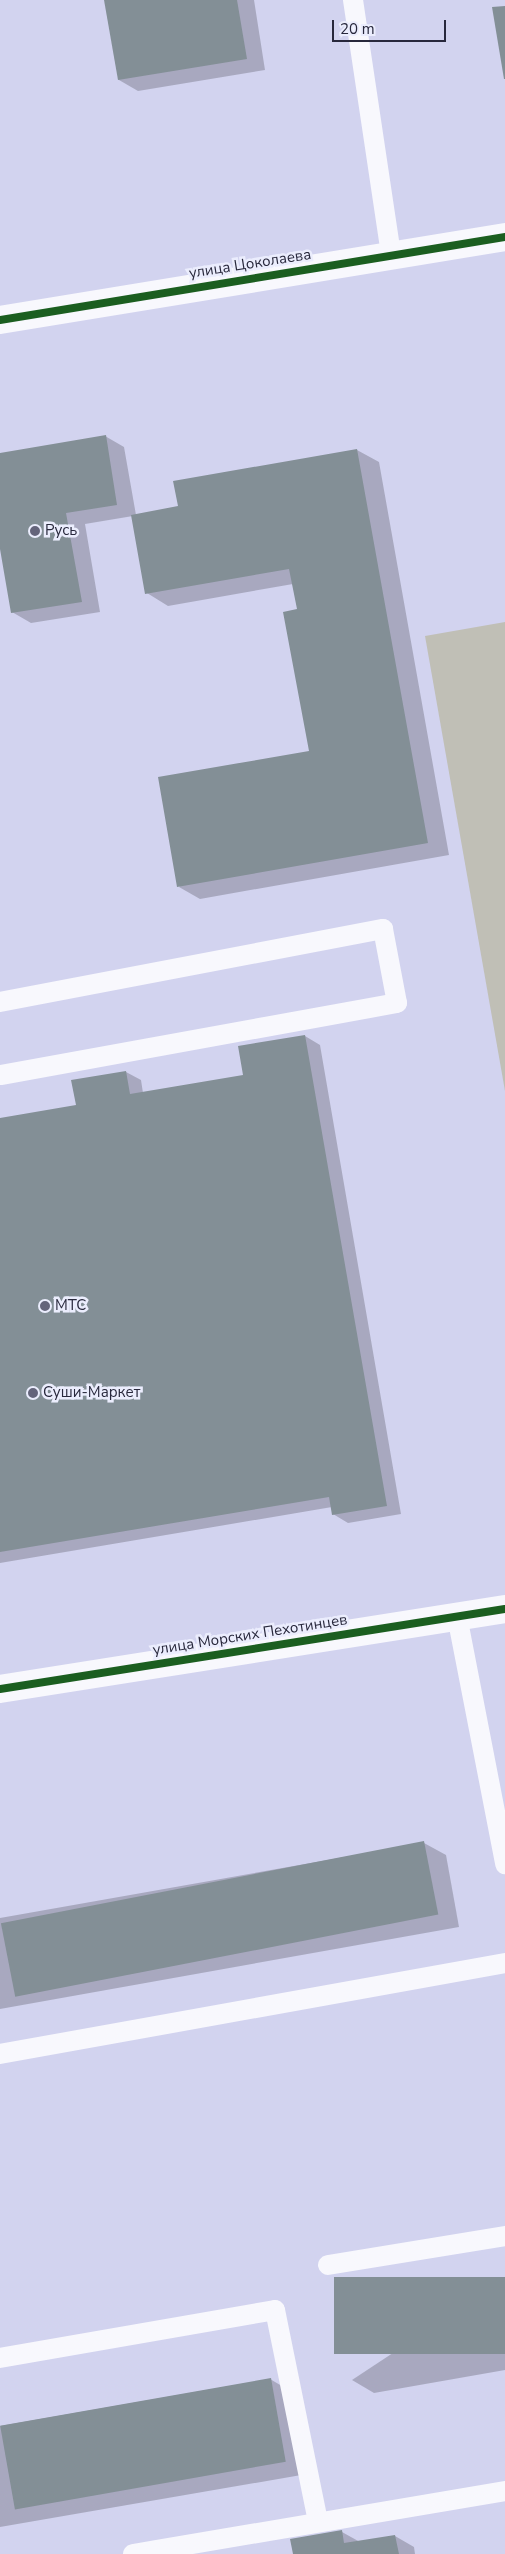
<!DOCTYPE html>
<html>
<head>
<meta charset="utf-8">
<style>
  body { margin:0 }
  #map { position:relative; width:505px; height:2554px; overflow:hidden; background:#d2d3ef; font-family:"Nunito Sans",sans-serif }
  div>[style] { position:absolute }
  .green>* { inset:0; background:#c0bfb6 }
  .shadow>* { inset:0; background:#0003 }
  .building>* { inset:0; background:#838f96; transform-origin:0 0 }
  .service>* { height:20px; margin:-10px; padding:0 10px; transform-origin:10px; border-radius:10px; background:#f8f8fd }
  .tertiary>* { height:28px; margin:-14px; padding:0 14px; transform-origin:14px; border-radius:14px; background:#f8f8fd }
  .cycleway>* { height:8px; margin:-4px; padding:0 4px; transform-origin:4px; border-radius:4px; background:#1b5e20 }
  .dots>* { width:14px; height:14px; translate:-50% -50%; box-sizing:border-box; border:2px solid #ebedfd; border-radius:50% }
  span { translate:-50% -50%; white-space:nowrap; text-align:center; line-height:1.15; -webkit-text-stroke:5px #ebedfd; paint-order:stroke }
  .street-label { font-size:15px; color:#28283c }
  .poi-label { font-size:15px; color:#28283c }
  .left { translate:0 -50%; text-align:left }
  .scale { position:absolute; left:332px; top:20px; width:114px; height:22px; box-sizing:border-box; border:2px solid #28283c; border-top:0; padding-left:6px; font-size:15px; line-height:18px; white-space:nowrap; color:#28283c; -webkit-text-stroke:4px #ebedfd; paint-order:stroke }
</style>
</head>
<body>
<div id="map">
  <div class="green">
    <div style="clip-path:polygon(505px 622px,505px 1091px,425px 636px)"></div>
  </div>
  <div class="shadow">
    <div style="clip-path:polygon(106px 0,254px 0,265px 70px,138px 91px,119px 80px)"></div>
    <div style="clip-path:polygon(105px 436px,124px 447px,136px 515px,179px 507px,175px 482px,357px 450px,379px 462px,449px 855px,200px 899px,179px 887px,310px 752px,298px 611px,293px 584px,168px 606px,147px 593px,133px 516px,85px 524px,100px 612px,31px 623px,12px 612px,0 541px,0 454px)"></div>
    <div style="clip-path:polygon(305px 1036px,320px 1045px,401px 1514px,348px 1523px,333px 1514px,332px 1507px,0 1563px,0 1119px,77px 1106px,126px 1072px,141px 1080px,143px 1093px,245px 1076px)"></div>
    <div style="clip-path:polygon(424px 1843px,446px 1855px,459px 1927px,0 2009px,0 1918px)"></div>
    <div style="clip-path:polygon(505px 2279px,505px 2370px,374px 2393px,352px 2380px)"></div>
    <div style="clip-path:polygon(270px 2379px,292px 2392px,307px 2474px,0 2527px,0 2426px)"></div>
    <div style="clip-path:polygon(342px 2532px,360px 2542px,395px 2536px,414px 2547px,415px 2554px,294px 2554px)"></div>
  </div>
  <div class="building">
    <div style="clip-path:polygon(104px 0,237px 0,247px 59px,118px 80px)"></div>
    <div style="clip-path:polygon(505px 6px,505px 79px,504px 79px,492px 7px)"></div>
    <div style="clip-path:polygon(106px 435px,117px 505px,66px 513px,82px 602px,11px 613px,0 549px,0 453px)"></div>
    <div style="clip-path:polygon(357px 449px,428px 843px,177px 887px,158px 777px,309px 751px,283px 612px,297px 609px,289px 569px,145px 594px,131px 515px,178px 506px,173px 481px)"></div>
    <div style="clip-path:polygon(305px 1035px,387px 1506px,332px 1515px,329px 1497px,0 1552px,0 1118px,76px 1105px,71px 1080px,126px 1071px,130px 1094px,243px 1075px,238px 1046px)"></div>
    <div style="left:424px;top:1841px;width:75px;height:431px;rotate:79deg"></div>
    <div style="left:505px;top:2277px;width:77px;height:171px;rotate:90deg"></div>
    <div style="left:271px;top:2378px;width:85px;height:275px;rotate:80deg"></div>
    <div style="clip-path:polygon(342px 2530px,344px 2543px,395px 2535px,399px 2554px,293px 2554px,290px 2539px)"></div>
  </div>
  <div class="service">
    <div style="left:353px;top:0;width:258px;rotate:81.5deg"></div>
    <div style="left:0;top:1002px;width:390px;rotate:-10.8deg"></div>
    <div style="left:383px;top:929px;width:75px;rotate:79.3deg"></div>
    <div style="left:397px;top:1003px;width:403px;rotate:169.7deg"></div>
    <div style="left:457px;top:1616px;width:253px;rotate:79deg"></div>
    <div style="left:0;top:2054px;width:513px;rotate:-10.21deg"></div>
    <div style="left:328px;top:2265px;width:179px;rotate:-9.3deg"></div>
    <div style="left:0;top:2358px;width:279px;rotate:-9.9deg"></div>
    <div style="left:275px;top:2310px;width:216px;rotate:78.5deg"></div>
    <div style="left:133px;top:2554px;width:377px;rotate:-9.6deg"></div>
  </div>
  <div class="tertiary">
    <div style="left:0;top:320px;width:512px;rotate:-9.33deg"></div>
    <div style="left:0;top:1689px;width:511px;rotate:-9deg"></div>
  </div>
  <div class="cycleway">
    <div style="left:0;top:320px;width:512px;rotate:-9.33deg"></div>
    <div style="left:0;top:1689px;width:511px;rotate:-9deg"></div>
  </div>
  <div class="dots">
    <div style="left:35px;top:531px;background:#64647b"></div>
    <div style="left:45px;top:1306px;background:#64647b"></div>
    <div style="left:33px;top:1393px;background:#64647b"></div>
  </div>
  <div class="street-label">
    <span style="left:250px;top:264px;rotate:-9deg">улица Цоколаева</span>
    <span style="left:250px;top:1635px;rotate:-9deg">улица Морских Пехотинцев</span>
  </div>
  <div class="poi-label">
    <span class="left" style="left:45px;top:531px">Русь</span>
    <span class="left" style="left:55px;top:1306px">МТС</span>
    <span class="left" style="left:43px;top:1393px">Суши-Маркет</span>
  </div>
  <div class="scale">20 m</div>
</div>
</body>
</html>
